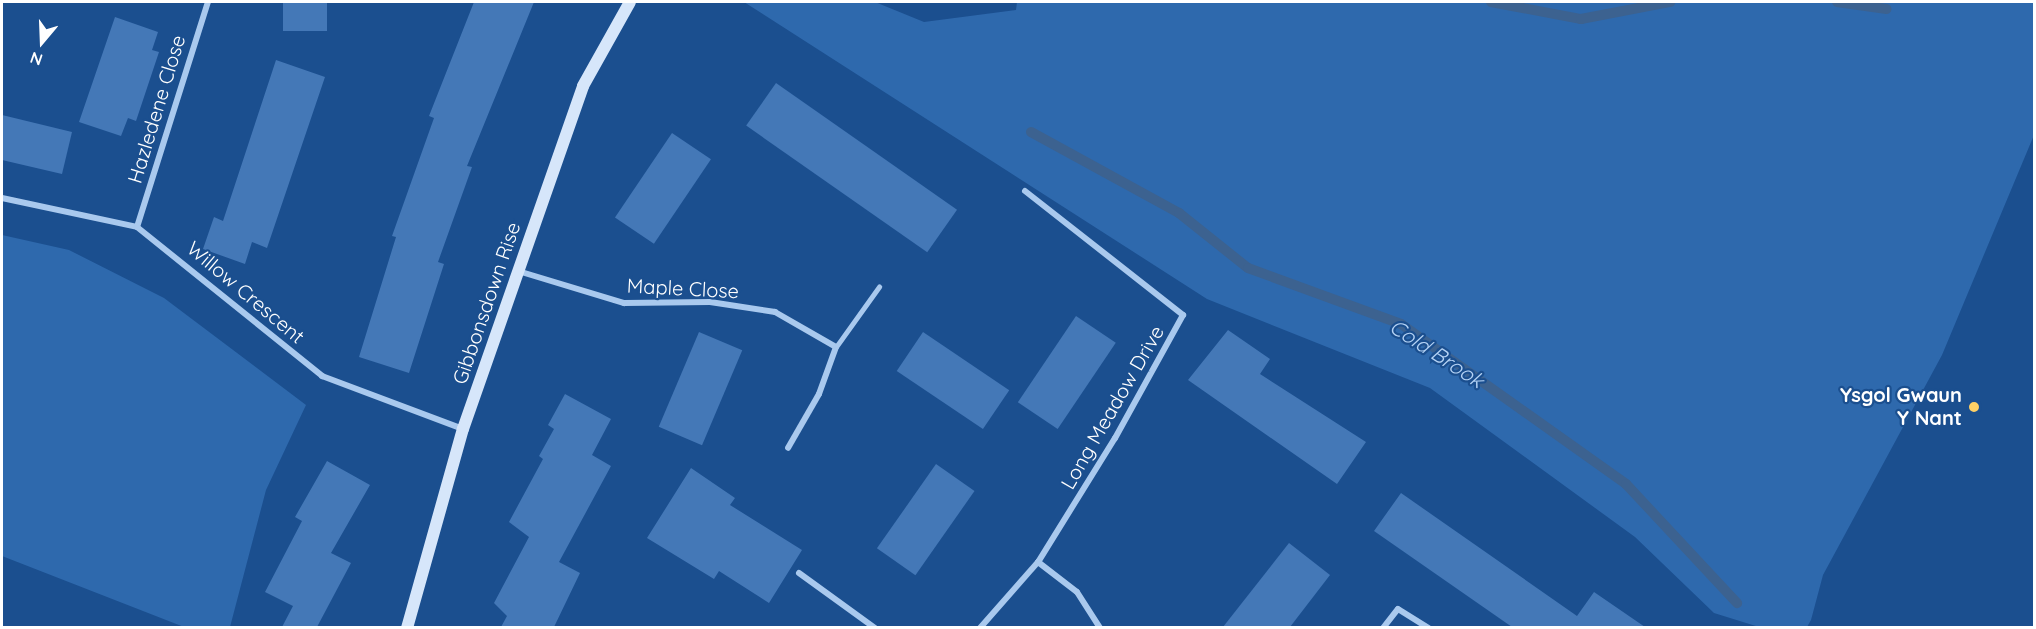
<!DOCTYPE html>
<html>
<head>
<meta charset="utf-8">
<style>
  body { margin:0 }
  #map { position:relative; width:2036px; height:629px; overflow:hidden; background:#1b4f8f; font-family:Quicksand,sans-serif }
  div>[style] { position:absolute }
  .green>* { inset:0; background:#2e69ad }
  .stream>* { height:10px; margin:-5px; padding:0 5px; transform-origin:5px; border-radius:5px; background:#3c6290 }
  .building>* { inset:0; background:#4478b7; transform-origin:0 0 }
  .lane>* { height:4.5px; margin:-2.25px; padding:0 2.25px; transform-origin:2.25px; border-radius:2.25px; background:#a9c9ee }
  .street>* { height:6px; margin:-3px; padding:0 3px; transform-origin:3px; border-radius:3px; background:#a9c9ee }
  .secondary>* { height:12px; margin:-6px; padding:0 6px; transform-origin:6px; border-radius:6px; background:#d6e6fa }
  .dots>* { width:16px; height:16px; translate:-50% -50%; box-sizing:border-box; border:3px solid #1b4f8f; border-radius:50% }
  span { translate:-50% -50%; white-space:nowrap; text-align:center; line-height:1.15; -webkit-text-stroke:4.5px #1b4f8f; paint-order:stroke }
  .street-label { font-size:20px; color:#fff }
  .poi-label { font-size:20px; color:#fff; font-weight:700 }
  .right { translate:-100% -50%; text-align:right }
  .water-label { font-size:21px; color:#b5d3f5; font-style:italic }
  .frame { position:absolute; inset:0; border:3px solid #fff; pointer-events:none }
  .north { position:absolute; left:12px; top:12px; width:60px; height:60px; -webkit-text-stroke:4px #1b4f8f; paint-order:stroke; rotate:199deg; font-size:16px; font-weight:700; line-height:24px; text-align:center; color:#fff }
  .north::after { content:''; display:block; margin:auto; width:21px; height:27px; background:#fff; clip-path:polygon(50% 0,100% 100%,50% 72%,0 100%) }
</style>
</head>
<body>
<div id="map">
  <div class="green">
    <div style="clip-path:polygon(744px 2px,875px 2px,924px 22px,1016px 10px,1017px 2px,2034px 2px,2034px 135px,1942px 355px,1823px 575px,1811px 620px,1807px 627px,1759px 627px,1714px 613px,1635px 537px,1430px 388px,1207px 299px)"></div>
    <div style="clip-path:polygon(2px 235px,69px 250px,164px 298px,306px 405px,266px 490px,230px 627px,184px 627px,2px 556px)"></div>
  </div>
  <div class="stream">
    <div style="left:1491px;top:2px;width:92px;rotate:10.7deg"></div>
    <div style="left:1581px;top:19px;width:91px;rotate:-10.8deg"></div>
    <div style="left:1837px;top:2px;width:50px;rotate:8deg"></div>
    <div style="left:1031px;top:132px;width:169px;rotate:28.7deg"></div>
    <div style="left:1179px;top:213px;width:88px;rotate:38.6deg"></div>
    <div style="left:1248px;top:268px;width:163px;rotate:20.1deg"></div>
    <div style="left:1401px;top:324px;width:276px;rotate:35.4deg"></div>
    <div style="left:1626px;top:484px;width:163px;rotate:47deg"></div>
  </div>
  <div class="building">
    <div style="left:283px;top:2px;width:44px;height:29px"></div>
    <div style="clip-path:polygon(474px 2px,534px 2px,467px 166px,472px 167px,438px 262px,444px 264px,409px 373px,359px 357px,396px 237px,392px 236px,434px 118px,429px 116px)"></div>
    <div style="clip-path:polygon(115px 17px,158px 32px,152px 50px,159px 52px,136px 121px,128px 118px,121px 136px,79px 122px)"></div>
    <div style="clip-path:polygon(276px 60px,325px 77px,267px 248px,252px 242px,245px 264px,203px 249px,214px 217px,223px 221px)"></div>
    <div style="left:776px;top:83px;width:221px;height:52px;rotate:35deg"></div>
    <div style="clip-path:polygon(2px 115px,72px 132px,62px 174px,2px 160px)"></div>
    <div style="left:672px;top:133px;width:47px;height:102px;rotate:34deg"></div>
    <div style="left:1076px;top:316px;width:48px;height:104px;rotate:34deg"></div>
    <div style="clip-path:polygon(1228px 330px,1270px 359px,1260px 374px,1366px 442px,1337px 484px,1188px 380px)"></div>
    <div style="left:699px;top:332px;width:47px;height:103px;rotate:23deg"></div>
    <div style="left:923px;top:332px;width:104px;height:47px;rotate:34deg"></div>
    <div style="clip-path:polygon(565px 394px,611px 419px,592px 455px,611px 466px,559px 562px,580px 573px,554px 627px,501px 627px,507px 616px,494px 603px,529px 537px,509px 522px,543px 459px,539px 456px,554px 429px,548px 425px)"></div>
    <div style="clip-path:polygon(327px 461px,370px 485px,331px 553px,351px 563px,317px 627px,282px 627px,293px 606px,265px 592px,302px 521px,295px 517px)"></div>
    <div style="left:936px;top:464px;width:47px;height:103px;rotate:35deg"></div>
    <div style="clip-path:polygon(691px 468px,735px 498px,730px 505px,802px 550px,769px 603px,719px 571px,714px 579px,647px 538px)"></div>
    <div style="clip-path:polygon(1401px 493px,1577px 616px,1594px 592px,1645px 627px,1512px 627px,1374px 531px)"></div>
    <div style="clip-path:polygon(1289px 543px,1330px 575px,1290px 627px,1223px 627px)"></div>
  </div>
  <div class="lane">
    <div style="left:836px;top:347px;width:74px;rotate:-54.4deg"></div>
  </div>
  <div class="street">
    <div style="left:1025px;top:191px;width:201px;rotate:38.1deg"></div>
    <div style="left:1183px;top:315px;width:141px;rotate:118.9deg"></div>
    <div style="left:1115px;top:438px;width:146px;rotate:121.8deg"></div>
    <div style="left:1038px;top:562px;width:49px;rotate:37.6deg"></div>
    <div style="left:1077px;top:592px;width:43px;rotate:57.4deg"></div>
    <div style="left:2px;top:198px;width:138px;rotate:12.1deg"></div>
    <div style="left:137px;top:227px;width:238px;rotate:38.8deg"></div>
    <div style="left:322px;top:376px;width:151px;rotate:20.6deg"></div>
    <div style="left:137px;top:227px;width:236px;rotate:-72.5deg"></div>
    <div style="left:518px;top:271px;width:111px;rotate:16.8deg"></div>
    <div style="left:624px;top:303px;width:86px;rotate:-0.7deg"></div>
    <div style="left:710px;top:302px;width:66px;rotate:8.7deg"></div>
    <div style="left:775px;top:312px;width:70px;rotate:29.8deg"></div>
    <div style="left:836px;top:347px;width:50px;rotate:109.9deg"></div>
    <div style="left:819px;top:394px;width:62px;rotate:119.9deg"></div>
    <div style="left:799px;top:573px;width:94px;rotate:35.9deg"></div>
    <div style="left:980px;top:628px;width:88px;rotate:-48.7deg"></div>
    <div style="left:1383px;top:628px;width:24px;rotate:-52deg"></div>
    <div style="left:1398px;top:609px;width:36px;rotate:32deg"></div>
  </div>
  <div class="secondary">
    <div style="left:407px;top:628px;width:207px;rotate:-74.3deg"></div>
    <div style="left:463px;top:429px;width:363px;rotate:-70.7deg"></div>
    <div style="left:583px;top:86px;width:96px;rotate:-60.8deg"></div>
  </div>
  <div class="dots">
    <div style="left:1974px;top:407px;background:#ffd166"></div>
  </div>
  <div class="street-label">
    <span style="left:156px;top:109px;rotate:-73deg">Hazledene Close</span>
    <span style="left:683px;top:288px;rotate:3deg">Maple Close</span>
    <span style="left:246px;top:292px;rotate:40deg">Willow Crescent</span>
    <span style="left:486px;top:303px;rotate:-71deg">Gibbonsdown Rise</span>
    <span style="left:1112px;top:407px;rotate:-60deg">Long Meadow Drive</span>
  </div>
  <div class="poi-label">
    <span class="right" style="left:1962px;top:406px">Ysgol Gwaun<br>Y Nant</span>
  </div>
  <div class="water-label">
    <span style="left:1437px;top:353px;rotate:33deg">Cold Brook</span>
  </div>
  <div class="frame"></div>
  <div class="north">N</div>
</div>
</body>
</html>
